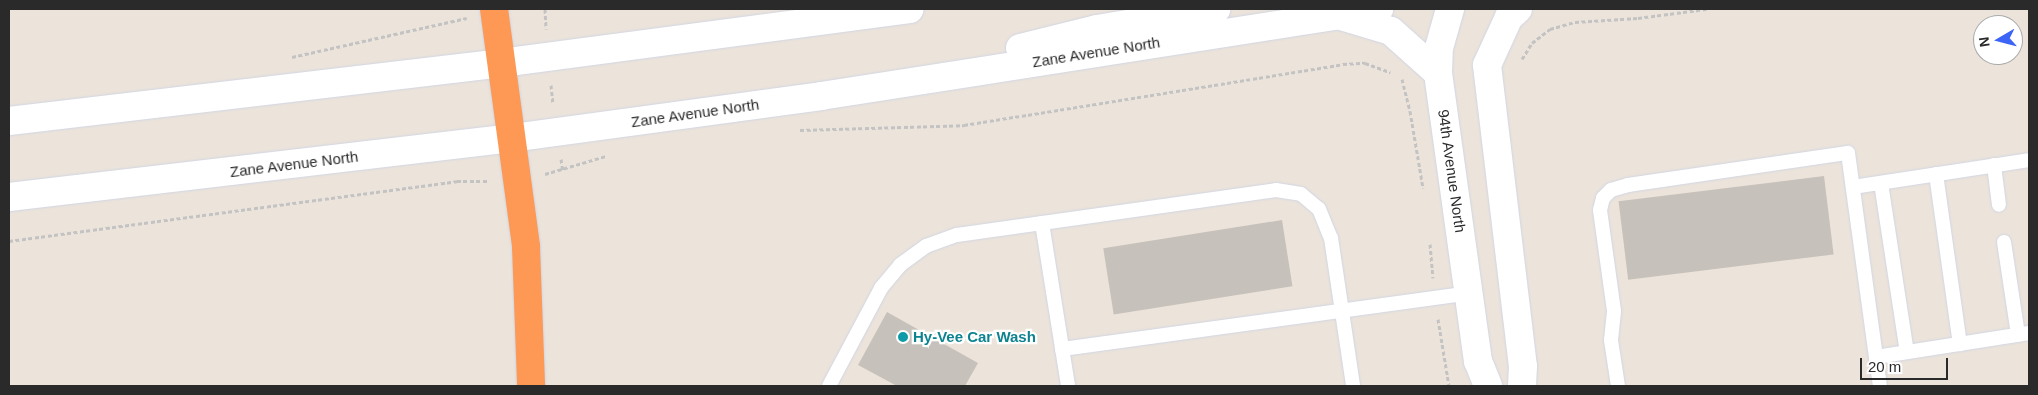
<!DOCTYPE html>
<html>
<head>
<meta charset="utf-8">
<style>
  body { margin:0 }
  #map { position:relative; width:2038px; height:395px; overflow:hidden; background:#ece4db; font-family:Arial,sans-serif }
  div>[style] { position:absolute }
  .building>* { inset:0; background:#c7c1bb; transform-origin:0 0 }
  .path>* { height:3px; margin-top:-1.5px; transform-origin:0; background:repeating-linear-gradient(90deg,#c3c3c3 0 4px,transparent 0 6.5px) }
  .roads { filter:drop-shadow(0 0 1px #d1d5e2) drop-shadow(0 0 1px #d1d5e2) }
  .lane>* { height:14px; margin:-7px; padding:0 7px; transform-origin:7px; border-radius:7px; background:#fff }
  .street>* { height:28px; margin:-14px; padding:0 14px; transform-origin:14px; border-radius:14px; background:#fff }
  .secondary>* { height:28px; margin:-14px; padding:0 14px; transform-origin:14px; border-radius:14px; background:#fff }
  .highway>* { height:28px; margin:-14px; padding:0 14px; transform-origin:14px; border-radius:14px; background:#fd9955 }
  .dots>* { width:14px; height:14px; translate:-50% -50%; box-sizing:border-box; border:2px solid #fff; border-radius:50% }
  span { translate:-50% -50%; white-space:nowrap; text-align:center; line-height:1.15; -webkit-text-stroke:4.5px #fff; paint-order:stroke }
  .street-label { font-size:15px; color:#2a2a2a }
  .culture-label { font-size:15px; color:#0d838f; font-weight:700 }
  .left { translate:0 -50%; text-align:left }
  .frame { position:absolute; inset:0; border:10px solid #2a2a2a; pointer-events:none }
  .north { position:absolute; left:1973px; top:15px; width:50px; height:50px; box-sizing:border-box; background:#fff; border:1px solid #aaa; border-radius:50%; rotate:262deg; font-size:14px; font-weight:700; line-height:20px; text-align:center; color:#2a2a2a }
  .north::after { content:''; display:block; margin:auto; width:18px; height:22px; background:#3c65f8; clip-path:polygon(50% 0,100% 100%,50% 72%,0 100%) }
  .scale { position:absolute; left:1860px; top:358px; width:88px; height:22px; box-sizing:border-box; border:2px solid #2a2a2a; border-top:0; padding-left:6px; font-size:15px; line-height:18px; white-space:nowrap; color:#2a2a2a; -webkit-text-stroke:4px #fff; paint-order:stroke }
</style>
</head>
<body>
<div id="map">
  <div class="building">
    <div style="left:1824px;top:176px;width:79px;height:207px;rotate:83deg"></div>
    <div style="left:1282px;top:220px;width:67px;height:181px;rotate:81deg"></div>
    <div style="clip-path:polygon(887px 312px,978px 363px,965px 386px,897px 386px,858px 365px)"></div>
  </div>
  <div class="path">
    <div style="left:545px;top:9px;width:20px;rotate:87deg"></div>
    <div style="left:292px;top:57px;width:179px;rotate:-12.6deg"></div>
    <div style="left:1522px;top:59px;width:19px;rotate:-58deg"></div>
    <div style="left:1532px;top:43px;width:23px;rotate:-38deg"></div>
    <div style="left:1550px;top:29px;width:26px;rotate:-16deg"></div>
    <div style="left:1575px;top:22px;width:63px;rotate:-3.6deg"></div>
    <div style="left:1638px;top:18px;width:69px;rotate:-7.5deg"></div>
    <div style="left:1402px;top:79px;width:33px;rotate:76deg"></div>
    <div style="left:1410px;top:111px;width:78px;rotate:80.4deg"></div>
    <div style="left:551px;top:85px;width:19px;rotate:84deg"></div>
    <div style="left:800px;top:130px;width:164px;rotate:-1.7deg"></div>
    <div style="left:964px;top:125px;width:384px;rotate:-9.1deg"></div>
    <div style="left:1343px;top:64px;width:22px;rotate:-3deg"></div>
    <div style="left:1365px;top:63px;width:27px;rotate:20deg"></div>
    <div style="left:561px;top:159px;width:12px;rotate:81deg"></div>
    <div style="left:545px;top:174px;width:64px;rotate:-16.4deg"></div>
    <div style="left:9px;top:241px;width:452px;rotate:-7.6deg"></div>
    <div style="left:457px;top:181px;width:32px"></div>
    <div style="left:1430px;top:244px;width:34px;rotate:85deg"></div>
    <div style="left:1438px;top:319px;width:68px;rotate:80.7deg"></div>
  </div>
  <div class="roads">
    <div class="lane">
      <div style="left:1994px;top:165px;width:40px;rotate:82.9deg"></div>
      <div style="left:1936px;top:174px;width:172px;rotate:82deg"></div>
      <div style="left:1881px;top:183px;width:171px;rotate:81.3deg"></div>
      <div style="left:1853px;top:187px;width:178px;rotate:-8.7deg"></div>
      <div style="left:1042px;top:223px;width:165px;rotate:80.9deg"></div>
      <div style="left:2004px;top:242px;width:94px;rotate:81.4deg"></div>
      <div style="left:1062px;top:349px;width:411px;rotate:-7.8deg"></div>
      <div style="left:1876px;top:357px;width:155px;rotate:-8.9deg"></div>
      <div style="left:829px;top:386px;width:111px;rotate:-62deg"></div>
      <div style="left:881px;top:288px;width:30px;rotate:-50deg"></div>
      <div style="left:900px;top:265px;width:32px;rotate:-36deg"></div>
      <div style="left:926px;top:246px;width:33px;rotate:-20deg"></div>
      <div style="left:957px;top:235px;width:322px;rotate:-8deg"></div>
      <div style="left:1276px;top:190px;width:25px;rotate:9deg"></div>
      <div style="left:1301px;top:194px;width:23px;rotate:40deg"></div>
      <div style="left:1319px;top:209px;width:31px;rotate:68deg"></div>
      <div style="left:1331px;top:238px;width:150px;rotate:81.5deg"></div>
      <div style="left:1618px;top:386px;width:47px;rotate:-98.7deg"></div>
      <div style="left:1611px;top:340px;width:29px;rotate:-84deg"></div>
      <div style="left:1614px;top:311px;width:102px;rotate:-97.9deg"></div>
      <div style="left:1600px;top:210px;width:12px;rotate:-76deg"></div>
      <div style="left:1603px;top:198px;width:11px;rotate:-45deg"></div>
      <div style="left:1611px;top:190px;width:18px;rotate:-16deg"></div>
      <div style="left:1628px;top:185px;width:222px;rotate:-8.3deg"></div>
      <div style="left:1848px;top:153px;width:235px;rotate:82.2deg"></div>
    </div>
    <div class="street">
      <div style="left:1518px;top:9px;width:12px;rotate:138deg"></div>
      <div style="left:1509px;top:17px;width:53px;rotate:114.6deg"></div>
      <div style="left:1487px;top:65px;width:303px;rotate:83.2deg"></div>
      <div style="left:1523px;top:366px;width:20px;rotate:93deg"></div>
      <div style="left:1338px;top:15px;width:55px;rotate:16.8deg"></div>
      <div style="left:1391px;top:31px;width:63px;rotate:41.8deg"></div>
      <div style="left:1438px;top:73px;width:291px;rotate:82.1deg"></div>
      <div style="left:1478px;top:361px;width:27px;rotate:68deg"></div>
    </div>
    <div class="secondary">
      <div style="left:1020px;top:48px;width:79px;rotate:-13.9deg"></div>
      <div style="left:1097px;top:29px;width:121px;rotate:-9.5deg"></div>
      <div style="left:1438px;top:73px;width:25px;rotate:-88deg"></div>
      <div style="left:1439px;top:48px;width:41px;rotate:-74.2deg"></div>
      <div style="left:9px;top:121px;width:495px;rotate:-6.7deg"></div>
      <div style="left:501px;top:63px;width:412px;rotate:-7.5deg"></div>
      <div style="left:9px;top:197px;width:506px;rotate:-6.69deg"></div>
      <div style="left:512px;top:138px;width:312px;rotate:-7.7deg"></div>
      <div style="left:821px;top:96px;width:565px;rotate:-8.86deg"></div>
    </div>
    <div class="highway">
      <div style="left:494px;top:9px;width:240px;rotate:82.3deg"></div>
      <div style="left:526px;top:247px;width:139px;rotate:87.9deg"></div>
    </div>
  </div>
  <div class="dots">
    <div style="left:903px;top:337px;background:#0f9aa8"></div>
  </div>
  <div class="street-label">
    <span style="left:1096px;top:52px;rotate:-9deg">Zane Avenue North</span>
    <span style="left:695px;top:113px;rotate:-8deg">Zane Avenue North</span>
    <span style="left:294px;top:164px;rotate:-7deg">Zane Avenue North</span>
    <span style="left:1452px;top:171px;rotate:82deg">94th Avenue North</span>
  </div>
  <div class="culture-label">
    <span class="left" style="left:913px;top:337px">Hy-Vee Car Wash</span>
  </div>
  <div class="frame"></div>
  <div class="north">N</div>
  <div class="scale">20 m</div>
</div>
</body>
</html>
